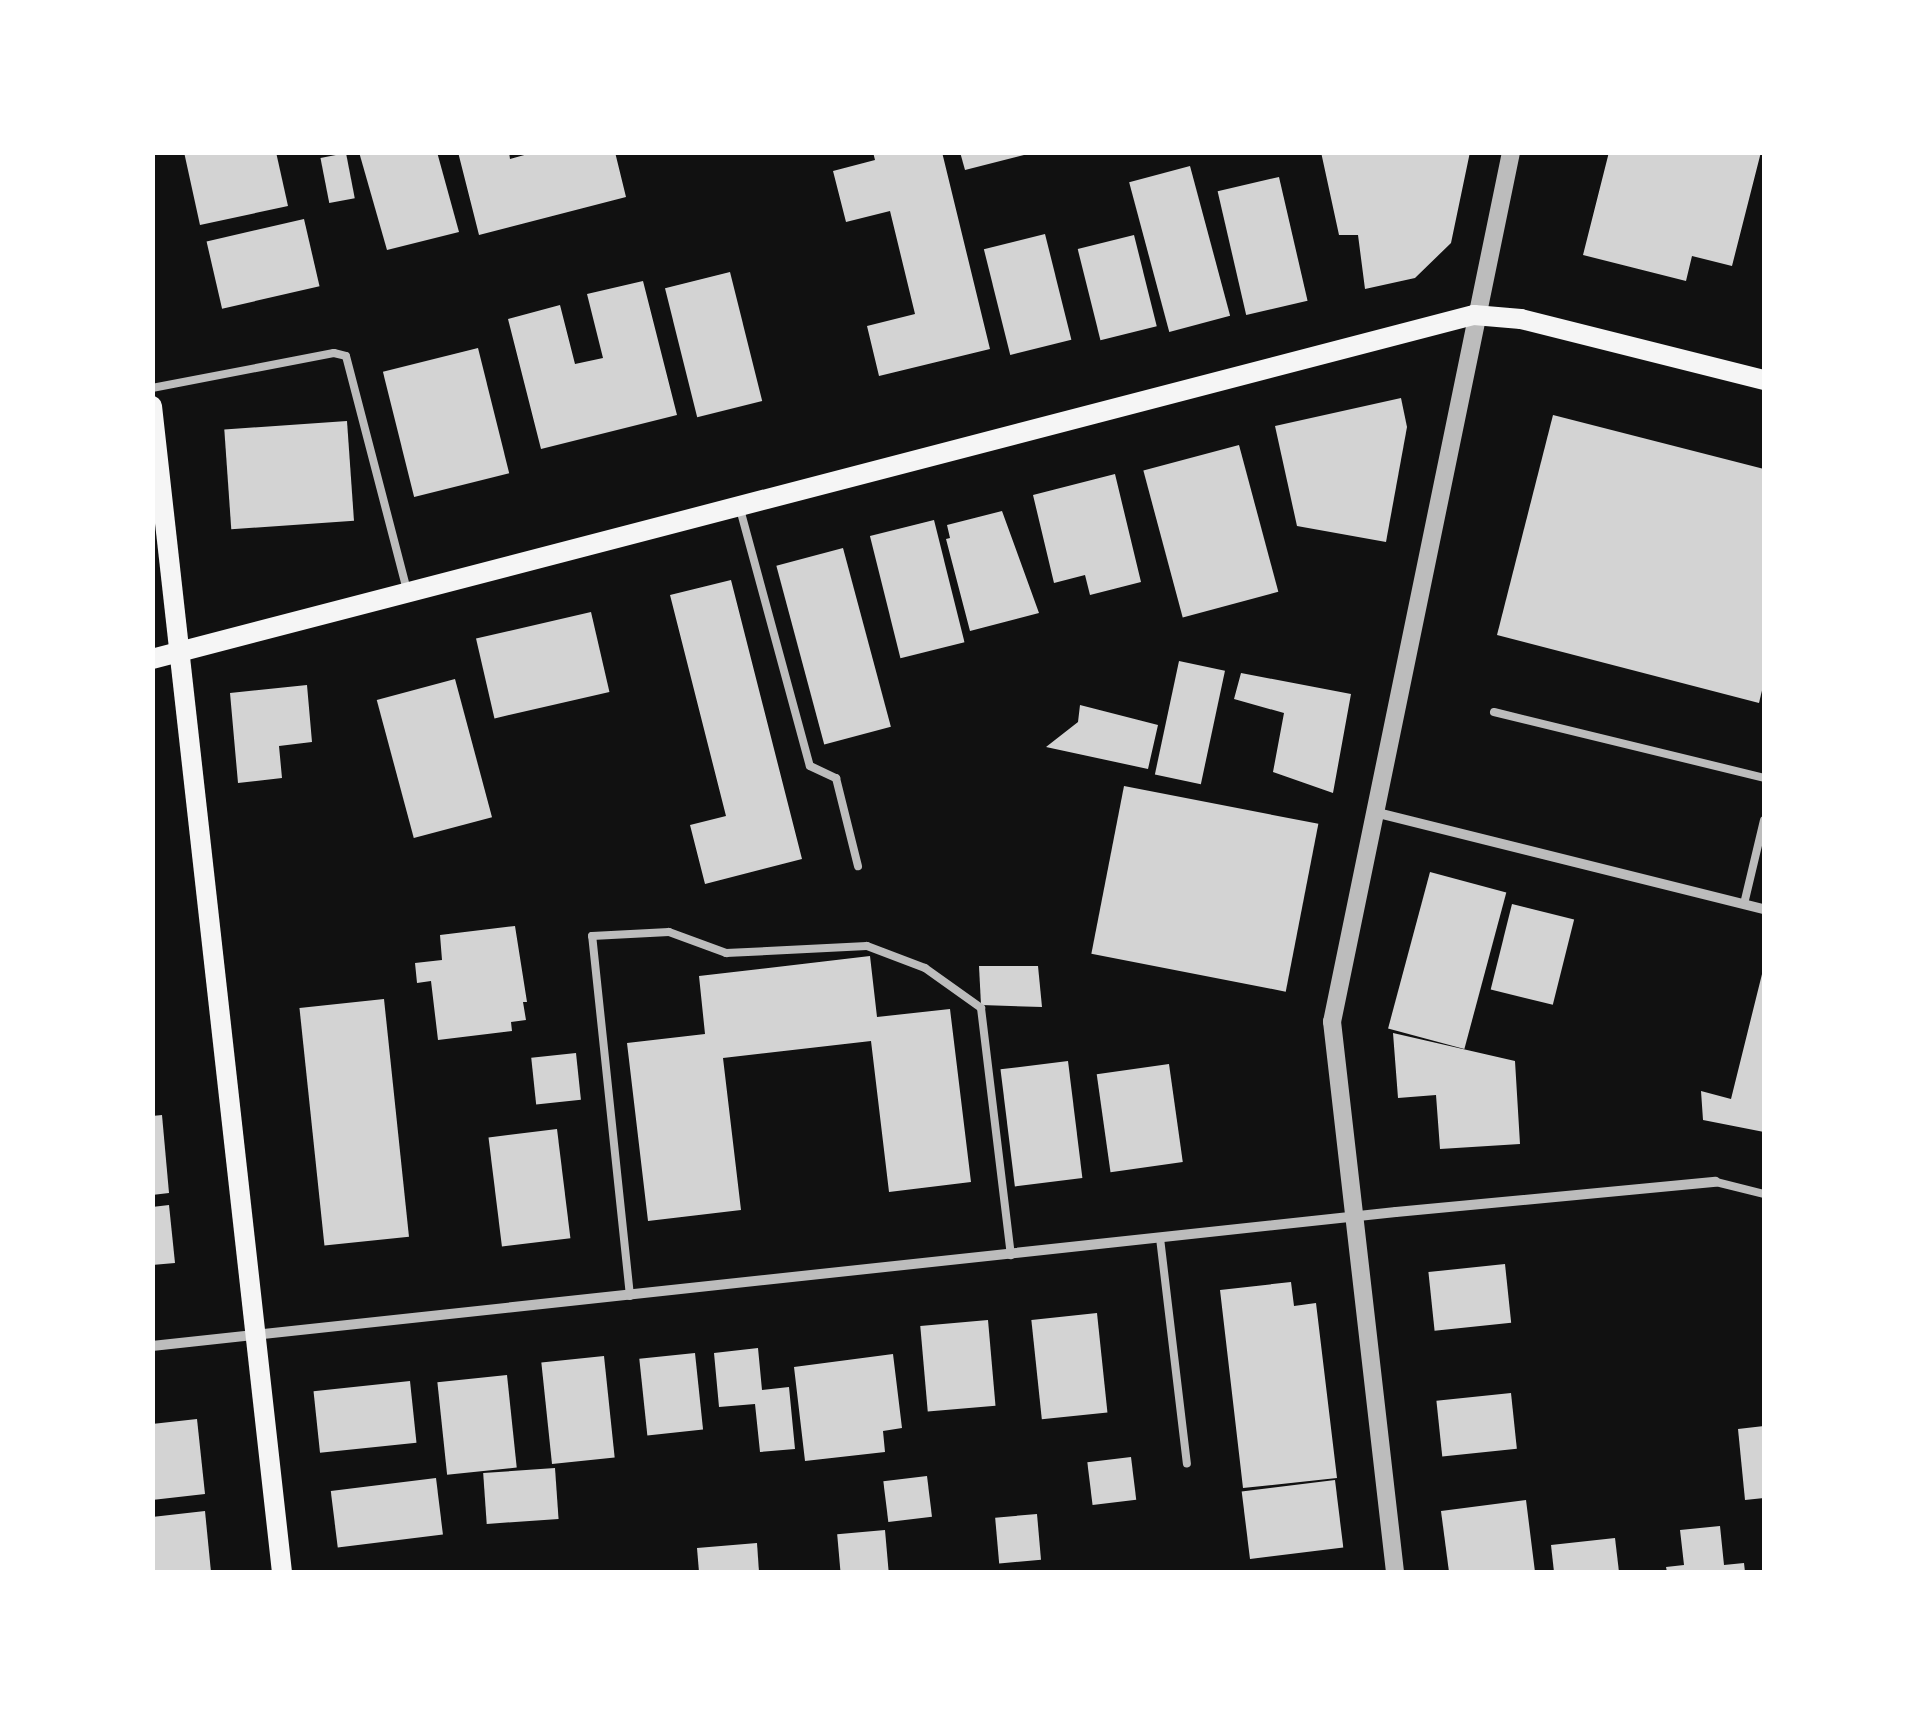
<!DOCTYPE html>
<html>
<head>
<meta charset="utf-8">
<style>
  body { margin:0 }
  #map { position:relative; width:1917px; height:1725px; overflow:hidden; background:#111; font-family:Karla,sans-serif }
  div>[style] { position:absolute }
  .building>* { inset:0; background:#d3d3d3; transform-origin:0 0 }
  .service>* { height:8px; margin:-4px; padding:0 4px; transform-origin:4px; border-radius:4px; background:#bcbcbc }
  .minor>* { height:10px; margin:-5px; padding:0 5px; transform-origin:5px; border-radius:5px; background:#bcbcbc }
  .tertiary>* { height:18px; margin:-9px; padding:0 9px; transform-origin:9px; border-radius:9px; background:#bcbcbc }
  .secondary>* { height:20px; margin:-10px; padding:0 10px; transform-origin:10px; border-radius:10px; background:#f5f5f5 }
  span { translate:-50% -50%; white-space:nowrap; text-align:center; line-height:1.15; -webkit-text-stroke:9px #fff; paint-order:stroke }
  .frame { position:absolute; inset:0; border:155px solid #fff; pointer-events:none }
</style>
</head>
<body>
<div id="map">
  <div class="building">
    <div style="clip-path:polygon(184px 152px,276px 152px,288px 206px,200px 225px)"></div>
    <div style="clip-path:polygon(359px 152px,437px 152px,459px 232px,387px 250px)"></div>
    <div style="clip-path:polygon(458px 152px,509px 152px,510px 159px,535px 152px,615px 152px,626px 197px,479px 235px)"></div>
    <div style="clip-path:polygon(873px 152px,942px 152px,990px 349px,879px 376px,867px 326px,915px 314px,890px 211px,846px 222px,833px 171px,875px 160px)"></div>
    <div style="clip-path:polygon(960px 152px,1027px 152px,1028px 154px,965px 170px)"></div>
    <div style="clip-path:polygon(1321px 152px,1470px 152px,1451px 243px,1415px 278px,1365px 289px,1358px 235px,1339px 235px)"></div>
    <div style="clip-path:polygon(1609px 152px,1761px 152px,1732px 266px,1692px 256px,1686px 281px,1583px 255px)"></div>
    <div style="left:346px;top:153px;width:46px;height:26px;rotate:79deg"></div>
    <div style="left:1190px;top:166px;width:155px;height:63px;rotate:75deg"></div>
    <div style="left:1279px;top:177px;width:127px;height:63px;rotate:77deg"></div>
    <div style="left:304px;top:219px;width:69px;height:100px;rotate:77deg"></div>
    <div style="left:1045px;top:234px;width:109px;height:63px;rotate:76deg"></div>
    <div style="left:1134px;top:235px;width:94px;height:58px;rotate:76deg"></div>
    <div style="left:730px;top:272px;width:133px;height:67px;rotate:76deg"></div>
    <div style="clip-path:polygon(643px 281px,677px 415px,541px 449px,508px 319px,560px 305px,575px 364px,603px 358px,587px 294px)"></div>
    <div style="left:478px;top:348px;width:129px;height:98px;rotate:76deg"></div>
    <div style="clip-path:polygon(1401px 398px,1407px 427px,1386px 542px,1297px 526px,1275px 426px)"></div>
    <div style="clip-path:polygon(1553px 415px,1764px 469px,1764px 682px,1759px 703px,1497px 635px)"></div>
    <div style="left:347px;top:421px;width:100px;height:123px;rotate:86deg"></div>
    <div style="left:1239px;top:445px;width:152px;height:99px;rotate:75deg"></div>
    <div style="clip-path:polygon(1115px 474px,1141px 582px,1090px 595px,1085px 575px,1054px 583px,1033px 495px)"></div>
    <div style="clip-path:polygon(1002px 511px,1039px 613px,970px 631px,946px 539px,950px 538px,947px 525px)"></div>
    <div style="left:934px;top:520px;width:126px;height:66px;rotate:76deg"></div>
    <div style="left:843px;top:548px;width:185px;height:69px;rotate:75deg"></div>
    <div style="clip-path:polygon(731px 580px,802px 859px,705px 884px,690px 825px,726px 816px,670px 595px)"></div>
    <div style="left:591px;top:612px;width:82px;height:118px;rotate:77deg"></div>
    <div style="left:1179px;top:661px;width:47px;height:116px;rotate:12deg"></div>
    <div style="clip-path:polygon(1241px 673px,1351px 694px,1333px 793px,1273px 772px,1284px 713px,1234px 699px)"></div>
    <div style="left:455px;top:679px;width:143px;height:81px;rotate:75deg"></div>
    <div style="clip-path:polygon(307px 685px,312px 742px,279px 746px,282px 778px,238px 783px,230px 693px)"></div>
    <div style="clip-path:polygon(1080px 705px,1158px 725px,1148px 769px,1046px 747px,1078px 722px)"></div>
    <div style="left:1124px;top:786px;width:198px;height:171px;rotate:11deg"></div>
    <div style="left:1430px;top:872px;width:79px;height:162px;rotate:15deg"></div>
    <div style="left:1512px;top:904px;width:64px;height:88px;rotate:14deg"></div>
    <div style="clip-path:polygon(515px 926px,527px 1002px,523px 1002px,526px 1020px,511px 1022px,512px 1031px,438px 1040px,431px 981px,417px 983px,415px 963px,442px 960px,440px 935px)"></div>
    <div style="clip-path:polygon(870px 956px,877px 1017px,950px 1009px,971px 1182px,889px 1192px,871px 1041px,723px 1058px,741px 1210px,648px 1221px,627px 1043px,705px 1034px,699px 976px)"></div>
    <div style="clip-path:polygon(979px 966px,1038px 966px,1042px 1007px,981px 1005px)"></div>
    <div style="clip-path:polygon(1764px 966px,1764px 1132px,1703px 1120px,1701px 1091px,1731px 1099px)"></div>
    <div style="left:384px;top:999px;width:239px;height:85px;rotate:84deg"></div>
    <div style="clip-path:polygon(1393px 1033px,1515px 1061px,1520px 1144px,1440px 1149px,1436px 1095px,1398px 1098px)"></div>
    <div style="left:576px;top:1053px;width:47px;height:45px;rotate:84deg"></div>
    <div style="left:1068px;top:1061px;width:118px;height:68px;rotate:83deg"></div>
    <div style="left:1169px;top:1064px;width:99px;height:73px;rotate:82deg"></div>
    <div style="clip-path:polygon(162px 1115px,169px 1193px,152px 1195px,152px 1116px)"></div>
    <div style="left:557px;top:1129px;width:110px;height:69px;rotate:83deg"></div>
    <div style="clip-path:polygon(169px 1205px,175px 1263px,152px 1265px,152px 1207px)"></div>
    <div style="left:1505px;top:1264px;width:59px;height:77px;rotate:84deg"></div>
    <div style="clip-path:polygon(1291px 1282px,1294px 1306px,1316px 1303px,1337px 1478px,1243px 1488px,1220px 1290px)"></div>
    <div style="left:1097px;top:1313px;width:100px;height:66px;rotate:84deg"></div>
    <div style="left:988px;top:1320px;width:86px;height:68px;rotate:85deg"></div>
    <div style="clip-path:polygon(758px 1348px,762px 1390px,789px 1387px,795px 1449px,760px 1452px,755px 1404px,719px 1407px,714px 1353px)"></div>
    <div style="left:695px;top:1353px;width:77px;height:56px;rotate:84deg"></div>
    <div style="clip-path:polygon(893px 1354px,902px 1428px,883px 1431px,885px 1452px,805px 1461px,794px 1367px)"></div>
    <div style="left:604px;top:1356px;width:102px;height:63px;rotate:84deg"></div>
    <div style="left:507px;top:1375px;width:93px;height:70px;rotate:84deg"></div>
    <div style="left:410px;top:1381px;width:62px;height:97px;rotate:84deg"></div>
    <div style="left:1511px;top:1393px;width:56px;height:75px;rotate:84deg"></div>
    <div style="clip-path:polygon(197px 1419px,205px 1494px,152px 1500px,152px 1424px)"></div>
    <div style="clip-path:polygon(1764px 1426px,1764px 1498px,1745px 1500px,1738px 1429px)"></div>
    <div style="left:1131px;top:1457px;width:43px;height:44px;rotate:83deg"></div>
    <div style="left:555px;top:1468px;width:51px;height:72px;rotate:86deg"></div>
    <div style="left:927px;top:1476px;width:41px;height:44px;rotate:83deg"></div>
    <div style="left:436px;top:1478px;width:57px;height:106px;rotate:83deg"></div>
    <div style="left:1335px;top:1480px;width:68px;height:94px;rotate:83deg"></div>
    <div style="clip-path:polygon(1526px 1500px,1535px 1572px,1449px 1572px,1441px 1511px)"></div>
    <div style="clip-path:polygon(205px 1511px,211px 1572px,152px 1572px,152px 1517px)"></div>
    <div style="left:1037px;top:1514px;width:46px;height:42px;rotate:85deg"></div>
    <div style="clip-path:polygon(1720px 1526px,1724px 1565px,1744px 1563px,1745px 1572px,1667px 1572px,1666px 1567px,1684px 1565px,1680px 1530px)"></div>
    <div style="left:885px;top:1530px;width:42px;height:48px;rotate:85deg"></div>
    <div style="clip-path:polygon(1615px 1538px,1619px 1572px,1554px 1572px,1551px 1545px)"></div>
    <div style="clip-path:polygon(757px 1543px,759px 1572px,699px 1572px,697px 1548px)"></div>
  </div>
  <div class="service">
    <div style="left:152px;top:388px;width:185px;rotate:-10.9deg"></div>
    <div style="left:334px;top:353px;width:12px;rotate:14deg"></div>
    <div style="left:346px;top:356px;width:243px;rotate:75.4deg"></div>
    <div style="left:740px;top:509px;width:266px;rotate:74.8deg"></div>
    <div style="left:810px;top:766px;width:29px;rotate:25deg"></div>
    <div style="left:836px;top:778px;width:91px;rotate:76deg"></div>
    <div style="left:1494px;top:712px;width:278px;rotate:13.7deg"></div>
    <div style="left:1744px;top:904px;width:86px;rotate:-76.6deg"></div>
    <div style="left:1716px;top:1182px;width:49px;rotate:14deg"></div>
    <div style="left:1160px;top:1238px;width:227px;rotate:83.2deg"></div>
    <div style="left:630px;top:1296px;width:362px;rotate:-96deg"></div>
    <div style="left:592px;top:936px;width:77px;rotate:-3deg"></div>
    <div style="left:669px;top:932px;width:61px;rotate:20.2deg"></div>
    <div style="left:726px;top:953px;width:141px;rotate:-2.8deg"></div>
    <div style="left:867px;top:946px;width:62px;rotate:20.8deg"></div>
    <div style="left:925px;top:968px;width:69px;rotate:35.5deg"></div>
    <div style="left:981px;top:1008px;width:249px;rotate:83.1deg"></div>
  </div>
  <div class="minor">
    <div style="left:1374px;top:812px;width:402px;rotate:14deg"></div>
    <div style="left:152px;top:1346px;width:1251px;rotate:-6.15deg"></div>
    <div style="left:1396px;top:1212px;width:321px;rotate:-5.4deg"></div>
  </div>
  <div class="tertiary">
    <div style="left:1395px;top:1572px;width:554px;rotate:-96.53deg"></div>
    <div style="left:1332px;top:1022px;width:888px;rotate:-78.37deg"></div>
  </div>
  <div class="secondary">
    <div style="left:152px;top:406px;width:1173px;rotate:83.64deg"></div>
    <div style="left:152px;top:659px;width:1366px;rotate:-14.59deg"></div>
    <div style="left:1474px;top:315px;width:47px;rotate:4.9deg"></div>
    <div style="left:1521px;top:319px;width:251px;rotate:14.1deg"></div>
  </div>
  <div class="frame"></div>
</div>
</body>
</html>
